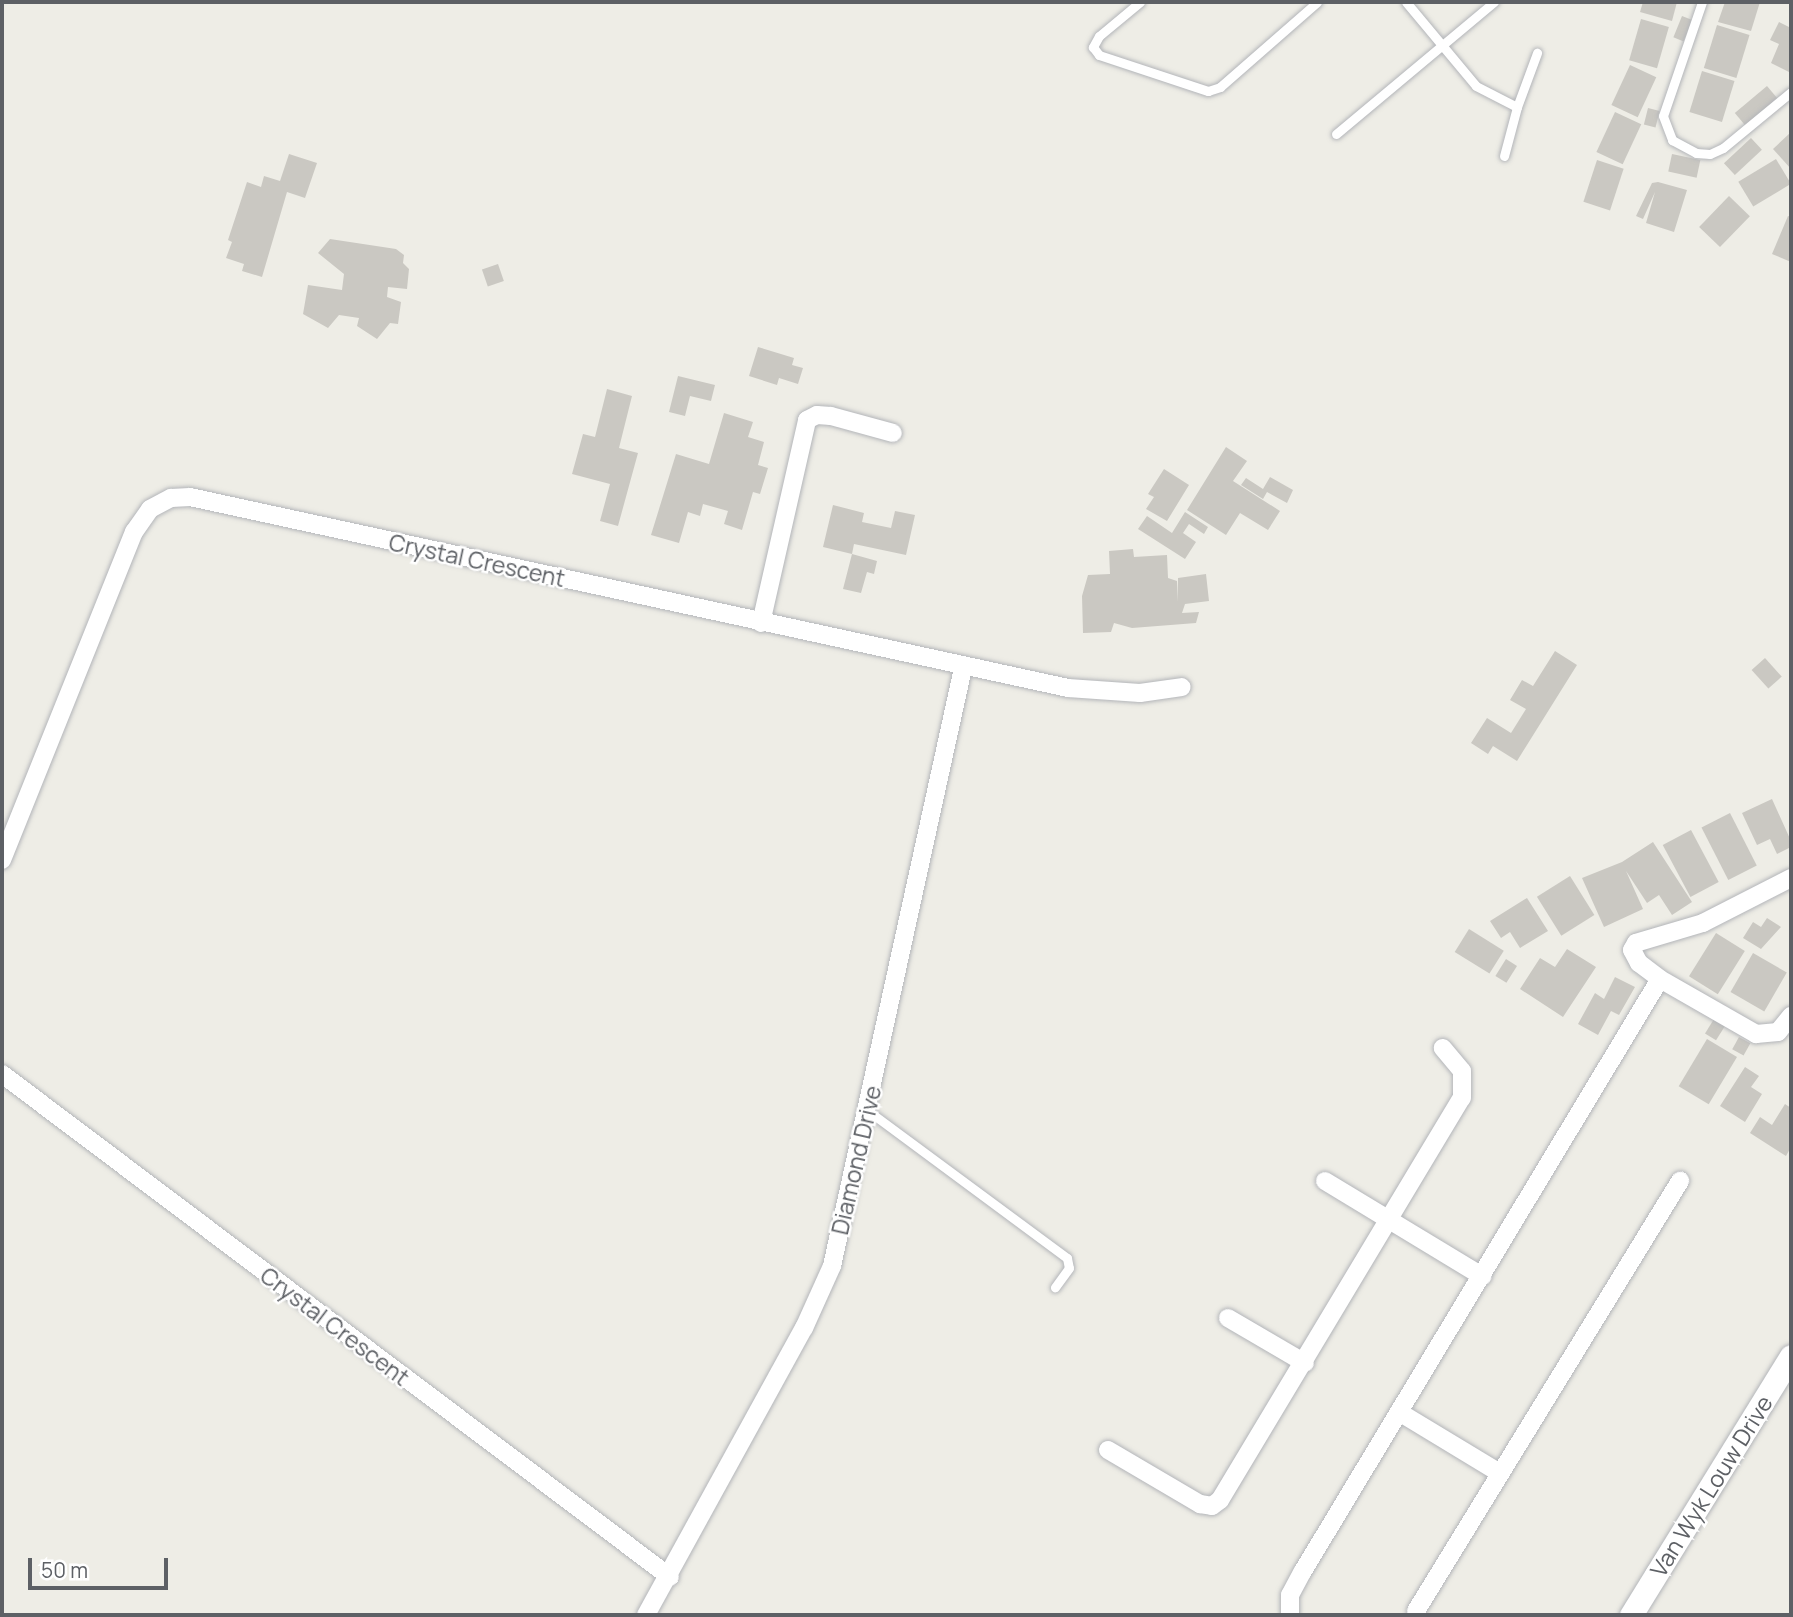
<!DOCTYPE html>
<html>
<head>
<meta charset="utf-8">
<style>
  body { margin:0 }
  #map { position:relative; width:1793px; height:1617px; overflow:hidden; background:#eeede6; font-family:Manrope,sans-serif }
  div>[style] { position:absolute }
  .building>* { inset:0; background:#cac8c2; transform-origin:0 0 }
  .roads { filter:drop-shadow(0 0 2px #b3b5b9) drop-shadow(0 0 2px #b3b5b9) }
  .service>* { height:9px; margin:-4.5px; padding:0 4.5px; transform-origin:4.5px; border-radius:4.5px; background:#fff }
  .minor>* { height:18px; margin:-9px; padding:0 9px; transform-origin:9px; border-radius:9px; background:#fff }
  .tertiary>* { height:23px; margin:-11.5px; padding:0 11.5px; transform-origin:11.5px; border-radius:11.5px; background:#fff }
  span { translate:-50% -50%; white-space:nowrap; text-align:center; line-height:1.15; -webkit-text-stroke:5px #fff; paint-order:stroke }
  .street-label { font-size:23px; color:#5d6065 }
  .frame { position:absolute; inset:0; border:4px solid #5d6065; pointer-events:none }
  .scale { position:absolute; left:28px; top:1558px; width:140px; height:32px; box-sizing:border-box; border:4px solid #5d6065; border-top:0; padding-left:9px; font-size:21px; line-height:24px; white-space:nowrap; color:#5d6065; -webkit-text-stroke:5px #fff; paint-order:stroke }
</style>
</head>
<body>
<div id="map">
  <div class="building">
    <div style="clip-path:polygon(1643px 2px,1677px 2px,1672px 21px,1640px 12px)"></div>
    <div style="clip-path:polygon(1725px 2px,1760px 2px,1751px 31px,1718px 22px)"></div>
    <div style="left:1682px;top:16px;width:11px;height:23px;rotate:22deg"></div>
    <div style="left:1641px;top:19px;width:29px;height:43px;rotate:16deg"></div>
    <div style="clip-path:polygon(1779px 22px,1791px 28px,1791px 73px,1771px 63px,1779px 44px,1770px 40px)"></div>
    <div style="left:1717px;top:25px;width:34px;height:45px;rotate:17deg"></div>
    <div style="left:1630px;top:65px;width:29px;height:44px;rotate:25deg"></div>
    <div style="left:1702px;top:71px;width:34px;height:43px;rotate:17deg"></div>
    <div style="left:1767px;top:86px;width:16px;height:42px;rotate:50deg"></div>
    <div style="left:1648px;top:108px;width:12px;height:17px;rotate:14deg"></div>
    <div style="left:1615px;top:112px;width:29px;height:44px;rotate:25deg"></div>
    <div style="clip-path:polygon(1791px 132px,1791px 169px,1773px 149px)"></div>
    <div style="left:1751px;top:138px;width:16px;height:37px;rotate:47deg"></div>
    <div style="clip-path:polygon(289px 154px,317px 163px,305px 198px,287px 192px,262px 277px,242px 271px,244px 264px,226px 258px,232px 242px,228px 240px,247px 182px,261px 187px,264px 176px,280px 181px)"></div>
    <div style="left:1672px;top:154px;width:29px;height:18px;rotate:12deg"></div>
    <div style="left:1776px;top:159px;width:29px;height:44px;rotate:59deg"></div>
    <div style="left:1597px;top:160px;width:28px;height:44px;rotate:18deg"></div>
    <div style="clip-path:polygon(1658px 182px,1687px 190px,1674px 232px,1646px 223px,1655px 192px,1643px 219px,1636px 216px,1652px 183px)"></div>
    <div style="left:1729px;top:196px;width:29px;height:43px;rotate:44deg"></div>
    <div style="clip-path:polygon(1788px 216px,1791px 217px,1791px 262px,1772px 254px)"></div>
    <div style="clip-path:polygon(330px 239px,396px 249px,404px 255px,403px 263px,409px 269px,407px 289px,388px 287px,387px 297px,401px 302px,398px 324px,390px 323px,377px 339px,357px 326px,359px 318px,339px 315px,328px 328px,303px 314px,308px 285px,342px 290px,344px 274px,318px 253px)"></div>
    <div style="left:498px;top:264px;width:18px;height:17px;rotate:71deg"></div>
    <div style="clip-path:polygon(758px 347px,794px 358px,792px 365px,803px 368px,798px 384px,779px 378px,777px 385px,749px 376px)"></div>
    <div style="clip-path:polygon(678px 376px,715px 385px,711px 401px,690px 396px,685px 416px,669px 412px)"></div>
    <div style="clip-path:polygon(607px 389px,632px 396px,619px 448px,638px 453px,618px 526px,600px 521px,610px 484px,572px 474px,583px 434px,595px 437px)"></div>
    <div style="clip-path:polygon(724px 413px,753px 422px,748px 437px,764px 442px,758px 465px,768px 468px,760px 494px,753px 492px,742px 530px,724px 524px,728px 511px,703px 504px,700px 516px,688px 512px,679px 543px,651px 535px,676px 454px,709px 464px)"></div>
    <div style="clip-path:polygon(1226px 447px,1247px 461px,1233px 481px,1280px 511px,1268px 530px,1240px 513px,1226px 535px,1187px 510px)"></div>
    <div style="clip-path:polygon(1164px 469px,1189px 485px,1167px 521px,1146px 509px,1154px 497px,1148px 494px)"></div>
    <div style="clip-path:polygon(1270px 477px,1293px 490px,1287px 503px,1267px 492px,1263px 499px,1241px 485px,1246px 478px,1263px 489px)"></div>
    <div style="clip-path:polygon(833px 505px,864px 513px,862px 522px,891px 528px,895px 511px,915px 515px,906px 555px,854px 544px,852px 554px,823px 547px)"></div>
    <div style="clip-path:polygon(1185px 512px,1208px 527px,1204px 534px,1189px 524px,1183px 533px,1196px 542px,1185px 559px,1138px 529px,1147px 516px,1172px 533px)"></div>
    <div style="clip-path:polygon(1133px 549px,1134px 557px,1167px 555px,1168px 578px,1177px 581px,1178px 602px,1178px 578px,1206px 574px,1209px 601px,1185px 604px,1182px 613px,1199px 612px,1196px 623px,1132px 628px,1114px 623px,1111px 632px,1083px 633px,1082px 596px,1088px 575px,1110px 574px,1109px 551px)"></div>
    <div style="clip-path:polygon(852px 554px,877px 561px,874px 574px,867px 572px,861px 593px,843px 589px)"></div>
    <div style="clip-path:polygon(1555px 651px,1577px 665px,1517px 761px,1493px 746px,1488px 754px,1471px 743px,1487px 718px,1511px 733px,1526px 709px,1510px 700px,1522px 680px,1533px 686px)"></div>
    <div style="left:1765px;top:658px;width:25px;height:18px;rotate:48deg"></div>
    <div style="clip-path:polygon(1772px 799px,1791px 841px,1791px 847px,1777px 854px,1770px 839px,1757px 845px,1742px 813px)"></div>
    <div style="left:1730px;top:813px;width:59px;height:32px;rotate:63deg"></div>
    <div style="left:1691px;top:830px;width:59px;height:32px;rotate:62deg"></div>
    <div style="clip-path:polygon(1653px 842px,1692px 902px,1672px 915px,1659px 895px,1647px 903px,1626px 871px,1643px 909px,1604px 927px,1582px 878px,1622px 862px)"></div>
    <div style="left:1570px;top:876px;width:46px;height:39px;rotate:58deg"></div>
    <div style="clip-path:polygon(1527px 898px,1548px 931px,1520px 948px,1510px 932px,1501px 938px,1490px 921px)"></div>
    <div style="clip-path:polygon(1767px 918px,1781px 927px,1761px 949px,1743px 938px,1753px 922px,1761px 927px)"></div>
    <div style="left:1469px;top:929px;width:41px;height:27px;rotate:32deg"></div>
    <div style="left:1716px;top:933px;width:34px;height:51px;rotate:32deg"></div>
    <div style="clip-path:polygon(1567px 949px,1596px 967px,1563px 1017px,1520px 989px,1540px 958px,1555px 967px)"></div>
    <div style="left:1753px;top:953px;width:39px;height:45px;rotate:30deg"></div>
    <div style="left:1506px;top:959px;width:13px;height:20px;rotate:32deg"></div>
    <div style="clip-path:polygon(1615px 977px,1635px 987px,1619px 1015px,1611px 1011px,1598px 1035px,1578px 1024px,1595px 993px,1604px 999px)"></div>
    <div style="left:1714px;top:1019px;width:13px;height:17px;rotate:32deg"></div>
    <div style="left:1739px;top:1037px;width:13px;height:14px;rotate:29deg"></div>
    <div style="left:1707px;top:1039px;width:35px;height:55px;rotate:31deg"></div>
    <div style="clip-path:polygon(1745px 1067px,1759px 1076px,1751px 1087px,1762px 1094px,1745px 1122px,1720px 1106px)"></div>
    <div style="clip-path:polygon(1785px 1104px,1791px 1108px,1791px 1147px,1786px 1156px,1750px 1133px,1760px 1117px,1772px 1125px)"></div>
  </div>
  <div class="roads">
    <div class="service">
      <div style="left:1140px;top:2px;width:53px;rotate:140.3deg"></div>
      <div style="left:1099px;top:36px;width:13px;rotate:119deg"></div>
      <div style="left:1093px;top:47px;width:10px;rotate:53deg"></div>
      <div style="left:1099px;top:55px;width:115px;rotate:18.3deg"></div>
      <div style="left:1208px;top:91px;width:13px;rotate:-18deg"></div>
      <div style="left:1220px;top:87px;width:129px;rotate:-41.2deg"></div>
      <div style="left:1406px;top:2px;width:109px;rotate:50.2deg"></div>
      <div style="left:1476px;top:86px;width:46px;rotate:27.1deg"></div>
      <div style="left:1517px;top:107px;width:58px;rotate:-69.7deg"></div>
      <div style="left:1702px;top:2px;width:120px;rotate:108.9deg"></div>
      <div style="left:1663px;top:116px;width:26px;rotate:69deg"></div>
      <div style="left:1672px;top:140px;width:27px;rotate:28deg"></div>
      <div style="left:1696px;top:153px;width:14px;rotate:4deg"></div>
      <div style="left:1710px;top:154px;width:14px;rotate:-25deg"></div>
      <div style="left:1723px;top:148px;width:88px;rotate:-39.5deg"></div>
      <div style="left:1336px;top:134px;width:206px;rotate:-39.9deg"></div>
      <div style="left:1504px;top:156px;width:51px;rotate:-75.1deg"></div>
      <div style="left:867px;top:1110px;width:249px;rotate:36.5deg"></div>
      <div style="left:1067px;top:1258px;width:10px;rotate:79deg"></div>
      <div style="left:1069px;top:1268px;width:24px;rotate:126deg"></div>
    </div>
    <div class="minor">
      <div style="left:761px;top:623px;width:208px;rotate:-77.2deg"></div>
      <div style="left:807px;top:420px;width:11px;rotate:-27deg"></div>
      <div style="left:817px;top:415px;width:14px;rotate:4deg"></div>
      <div style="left:831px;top:416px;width:64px;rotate:15.3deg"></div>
      <div style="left:2px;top:860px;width:354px;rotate:-68.1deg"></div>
      <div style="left:134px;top:532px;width:28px;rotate:-55deg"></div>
      <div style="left:150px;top:509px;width:24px;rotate:-28deg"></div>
      <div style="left:171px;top:498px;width:19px;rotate:-3deg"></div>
      <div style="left:190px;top:497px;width:899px;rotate:12.27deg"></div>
      <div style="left:1068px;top:688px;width:72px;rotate:4deg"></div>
      <div style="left:1140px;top:693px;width:42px;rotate:-8.1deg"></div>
      <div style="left:1791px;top:878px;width:99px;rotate:152.9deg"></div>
      <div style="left:1703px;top:923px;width:70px;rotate:163.4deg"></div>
      <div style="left:1636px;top:943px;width:8px;rotate:120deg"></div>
      <div style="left:1632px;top:950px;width:15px;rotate:62deg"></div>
      <div style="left:1639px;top:963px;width:26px;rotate:37deg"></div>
      <div style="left:1660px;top:979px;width:111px;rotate:29.8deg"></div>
      <div style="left:1756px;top:1034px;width:22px;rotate:-5deg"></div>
      <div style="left:1778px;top:1032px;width:21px;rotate:-51deg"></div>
      <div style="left:2px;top:1074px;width:836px;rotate:36.98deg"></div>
      <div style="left:1325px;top:1181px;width:184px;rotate:31.2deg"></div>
      <div style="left:1228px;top:1318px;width:89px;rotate:30.3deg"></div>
      <div style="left:1399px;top:1412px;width:116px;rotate:31.2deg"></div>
      <div style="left:1108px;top:1450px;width:107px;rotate:30.4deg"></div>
      <div style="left:1200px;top:1504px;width:12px;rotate:9deg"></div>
      <div style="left:1212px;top:1506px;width:10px;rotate:-37deg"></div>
      <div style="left:1220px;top:1500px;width:469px;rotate:-59deg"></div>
      <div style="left:1462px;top:1098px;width:27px;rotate:-90deg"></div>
      <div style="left:1462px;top:1071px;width:30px;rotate:-130deg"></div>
      <div style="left:1416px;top:1611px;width:505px;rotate:-58.45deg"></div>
      <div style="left:646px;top:1615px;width:328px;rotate:-61.2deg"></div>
      <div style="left:804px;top:1328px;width:68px;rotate:-65.7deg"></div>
      <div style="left:832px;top:1266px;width:612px;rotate:-77.64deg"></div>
      <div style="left:1290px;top:1615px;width:20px;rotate:-90deg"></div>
      <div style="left:1290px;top:1595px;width:27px;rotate:-62deg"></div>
      <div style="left:1303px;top:1571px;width:691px;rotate:-58.91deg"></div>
    </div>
    <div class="tertiary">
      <div style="left:1631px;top:1615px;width:304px;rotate:-58.3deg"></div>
    </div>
  </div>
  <div class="street-label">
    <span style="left:477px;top:560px;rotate:12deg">Crystal Crescent</span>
    <span style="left:856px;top:1160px;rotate:-77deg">Diamond Drive</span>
    <span style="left:335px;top:1326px;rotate:37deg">Crystal Crescent</span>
    <span style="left:1711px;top:1486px;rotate:-58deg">Van Wyk Louw Drive</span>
  </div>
  <div class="frame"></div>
  <div class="scale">50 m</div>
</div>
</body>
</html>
